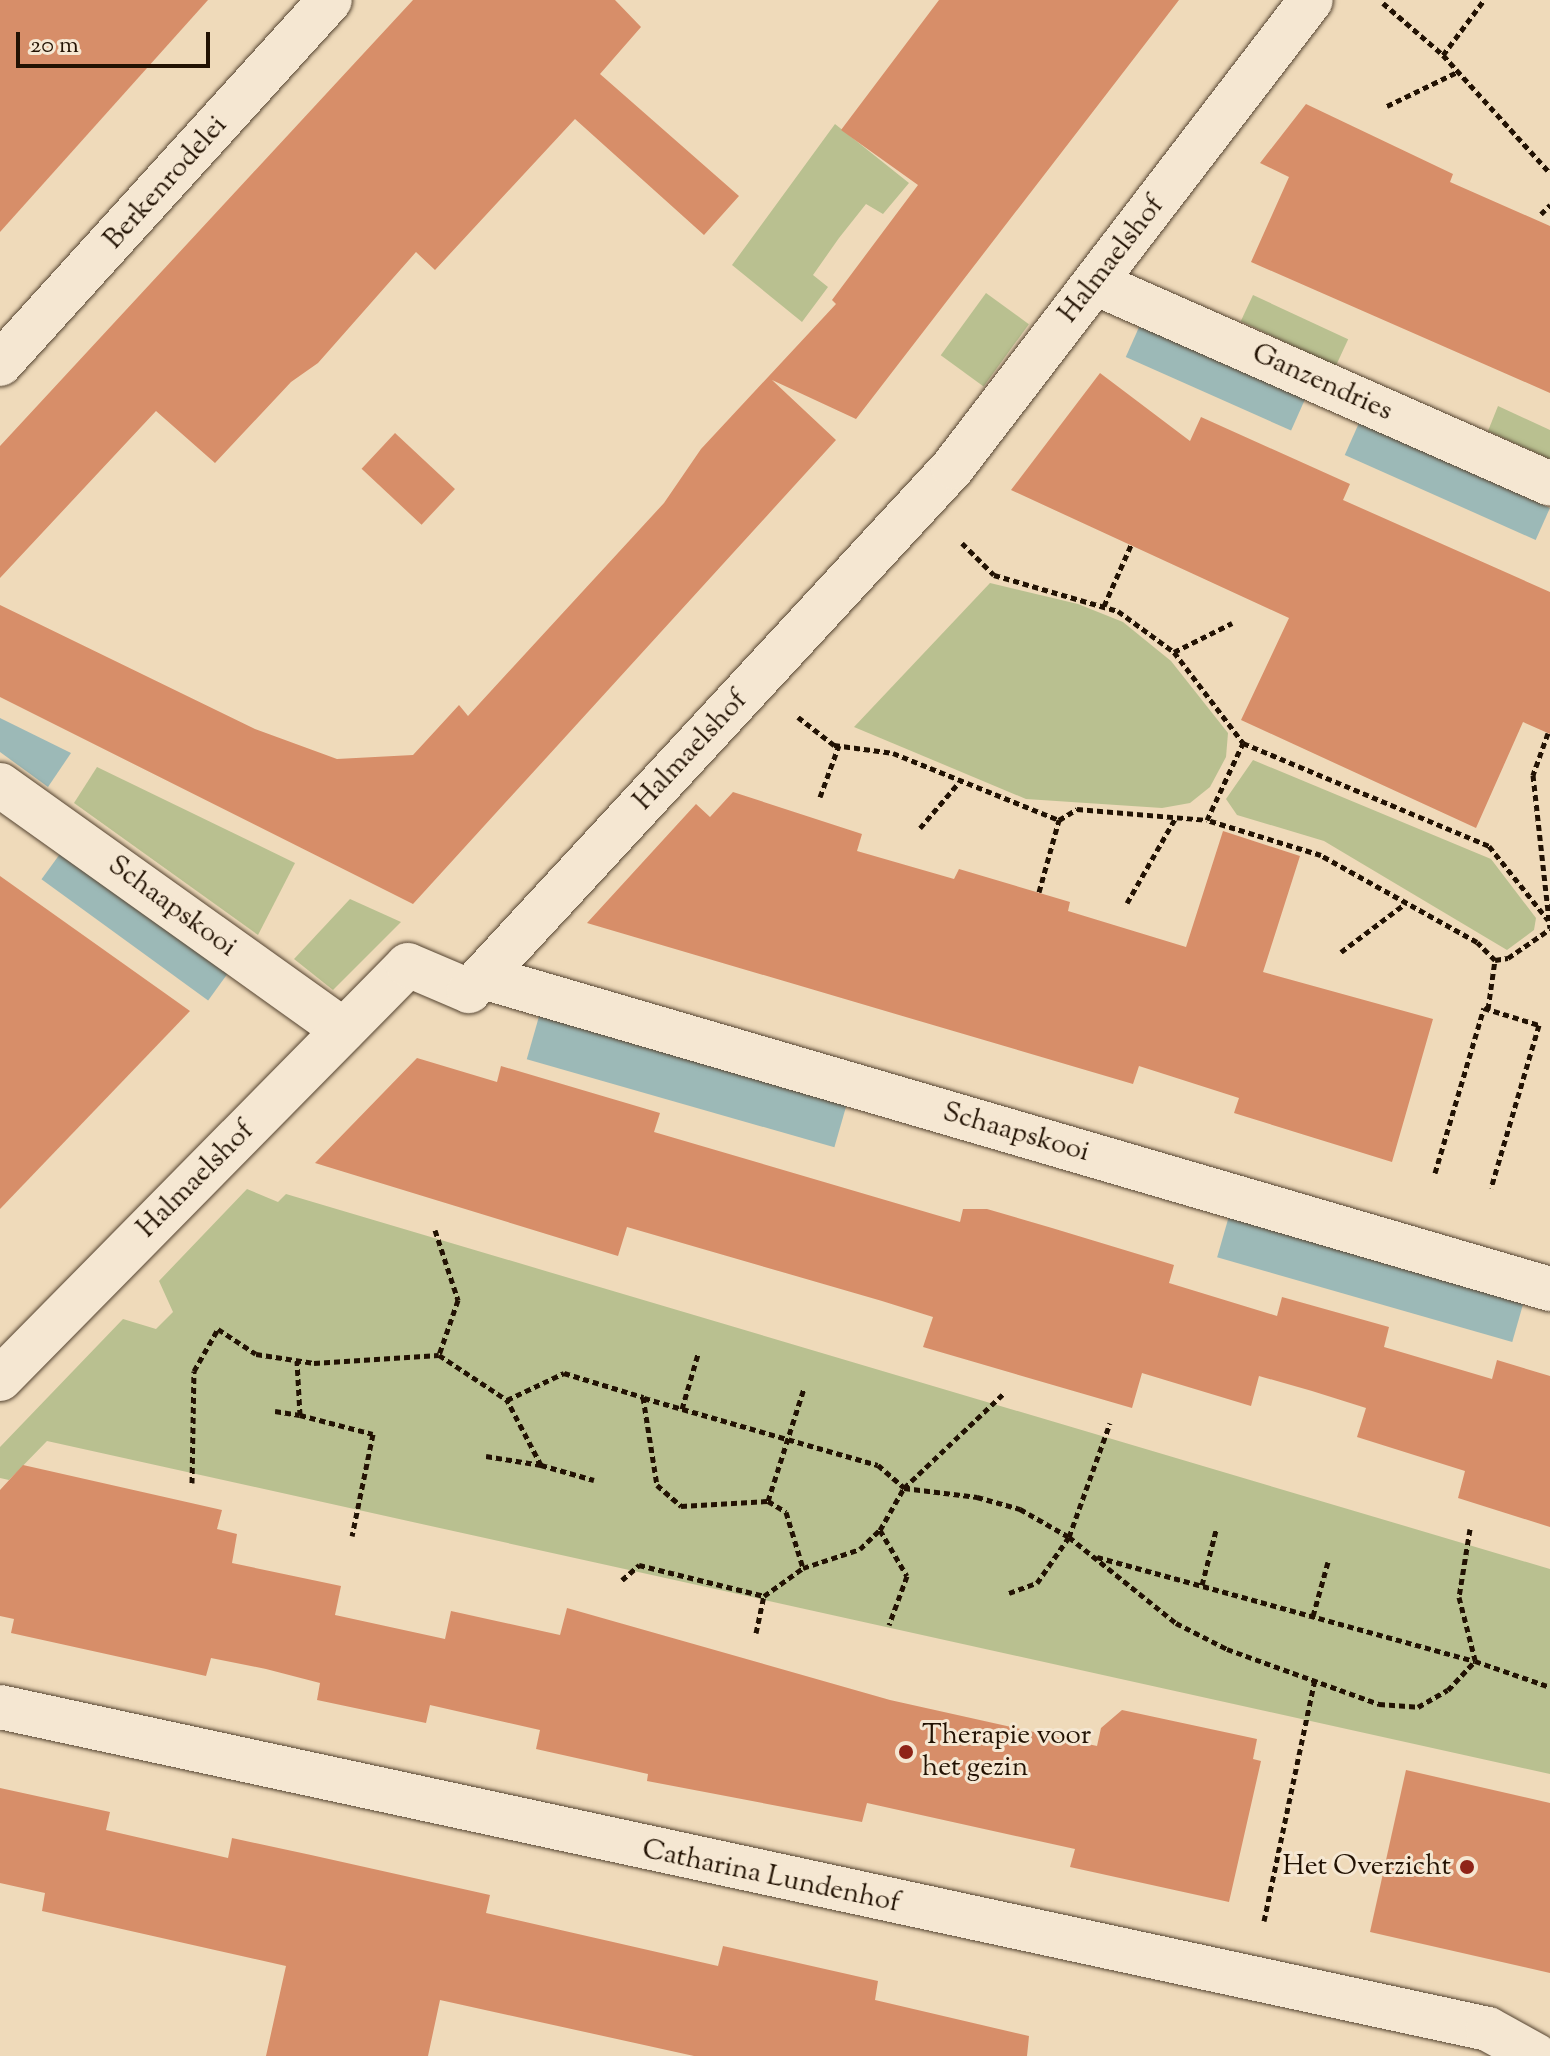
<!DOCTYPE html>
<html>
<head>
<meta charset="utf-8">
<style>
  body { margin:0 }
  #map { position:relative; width:1550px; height:2056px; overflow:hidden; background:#efdaba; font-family:"Sorts Mill Goudy",serif }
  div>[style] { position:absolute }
  .green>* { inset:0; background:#b9c090; transform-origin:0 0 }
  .water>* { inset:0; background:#9cb9b7; transform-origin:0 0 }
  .building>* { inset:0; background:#d78e69; transform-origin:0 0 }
  .path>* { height:5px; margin-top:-2.5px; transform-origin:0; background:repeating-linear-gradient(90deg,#221203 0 6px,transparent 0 10px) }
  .roads { filter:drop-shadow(0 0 2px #554431) drop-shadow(0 0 2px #554431) }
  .street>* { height:44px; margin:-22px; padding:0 22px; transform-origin:22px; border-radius:22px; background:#f5e7d2 }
  .dots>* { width:22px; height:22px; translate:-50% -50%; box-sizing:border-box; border:4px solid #f5e7d2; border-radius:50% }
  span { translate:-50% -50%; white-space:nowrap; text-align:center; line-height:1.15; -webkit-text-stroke:6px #f5e7d2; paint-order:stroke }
  .street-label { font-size:28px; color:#221203 }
  .poi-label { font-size:28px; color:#221203 }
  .left { translate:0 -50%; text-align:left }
  .right { translate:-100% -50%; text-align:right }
  .scale { position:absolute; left:16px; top:32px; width:194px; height:36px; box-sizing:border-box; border:4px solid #221203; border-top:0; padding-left:10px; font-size:24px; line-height:28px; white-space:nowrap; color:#221203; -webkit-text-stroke:6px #f5e7d2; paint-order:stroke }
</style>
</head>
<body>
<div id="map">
  <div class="green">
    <div style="clip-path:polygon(835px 124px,909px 183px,883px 214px,866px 204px,839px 238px,813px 275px,828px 287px,802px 322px,732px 265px)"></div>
    <div style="left:986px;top:293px;width:53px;height:77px;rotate:36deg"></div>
    <div style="left:1253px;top:295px;width:105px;height:29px;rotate:25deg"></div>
    <div style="clip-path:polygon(1498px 406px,1550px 430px,1550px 459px,1488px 431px)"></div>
    <div style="clip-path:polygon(990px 583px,1078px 604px,1123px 622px,1171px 661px,1228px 733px,1226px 757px,1210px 787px,1190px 803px,1162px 808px,1026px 799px,854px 727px)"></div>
    <div style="clip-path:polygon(1253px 760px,1491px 859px,1536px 918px,1534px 930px,1507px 950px,1324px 841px,1237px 815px,1226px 799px)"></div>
    <div style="clip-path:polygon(97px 767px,295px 863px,258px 935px,74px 803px)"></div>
    <div style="clip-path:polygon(350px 899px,401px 922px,333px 990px,294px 959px)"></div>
    <div style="clip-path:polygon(247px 1189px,278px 1202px,286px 1194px,1550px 1569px,1550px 1774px,47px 1441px,9px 1480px,0 1478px,0 1447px,123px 1319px,156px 1329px,173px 1312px,159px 1281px)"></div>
  </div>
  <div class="water">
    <div style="left:1140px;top:325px;width:181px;height:35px;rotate:24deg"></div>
    <div style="left:1359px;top:423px;width:209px;height:35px;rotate:24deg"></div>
    <div style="clip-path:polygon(0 718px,71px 753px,48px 787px,0 752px)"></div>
    <div style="left:65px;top:847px;width:206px;height:40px;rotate:36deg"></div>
    <div style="left:540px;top:1013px;width:320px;height:48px;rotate:16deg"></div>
    <div style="left:1229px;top:1216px;width:307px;height:43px;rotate:16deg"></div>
  </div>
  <div class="building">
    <div style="clip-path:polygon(0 0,208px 0,0 232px)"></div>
    <div style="clip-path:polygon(413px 0,615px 0,641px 27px,600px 74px,739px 196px,704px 235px,575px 119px,435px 270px,416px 252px,318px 363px,291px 382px,215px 463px,156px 411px,0 578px,0 446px)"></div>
    <div style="clip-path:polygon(939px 0,1179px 0,856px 419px,772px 380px,836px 440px,413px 904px,0 697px,0 605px,255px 729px,337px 759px,413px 755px,459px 705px,468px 716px,664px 503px,701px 449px,836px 304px,832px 300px,918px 185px,841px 130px)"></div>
    <div style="clip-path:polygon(1306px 104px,1453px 174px,1450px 182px,1550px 226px,1550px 393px,1251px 262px,1289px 177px,1260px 163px)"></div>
    <div style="clip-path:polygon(1100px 373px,1190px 441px,1201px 417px,1350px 484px,1343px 500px,1550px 592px,1550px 734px,1523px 722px,1476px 828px,1241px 720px,1289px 618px,1011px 490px)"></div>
    <div style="left:395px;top:433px;width:82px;height:49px;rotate:43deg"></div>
    <div style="clip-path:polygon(733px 792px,862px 834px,857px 851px,954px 879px,959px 869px,1070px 902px,1068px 911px,1186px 947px,1223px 831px,1300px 856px,1263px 972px,1433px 1019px,1392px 1162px,1234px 1113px,1239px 1098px,1139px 1066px,1133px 1084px,587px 923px,696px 804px,710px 817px)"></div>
    <div style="clip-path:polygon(0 876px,190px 1011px,0 1209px)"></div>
    <div style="clip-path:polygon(417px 1058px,497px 1082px,501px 1066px,660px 1113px,654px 1132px,960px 1222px,963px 1209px,987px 1209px,1052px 1228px,1174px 1265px,1169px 1283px,1277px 1316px,1282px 1297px,1389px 1327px,1384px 1347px,1492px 1379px,1497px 1360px,1550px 1376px,1550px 1527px,1458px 1498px,1465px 1471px,1357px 1437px,1366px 1408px,1312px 1391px,1259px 1376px,1251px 1406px,1142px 1373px,1132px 1408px,923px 1347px,933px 1317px,882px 1301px,627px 1227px,618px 1256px,315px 1163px)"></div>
    <div style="clip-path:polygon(23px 1465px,222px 1510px,217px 1529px,237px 1534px,232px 1563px,341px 1586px,335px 1615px,445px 1639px,451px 1611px,560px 1635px,567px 1608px,890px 1700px,1097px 1746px,1101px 1728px,1122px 1710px,1257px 1739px,1253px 1759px,1261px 1761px,1229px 1902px,1070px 1867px,1075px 1849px,867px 1803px,862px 1822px,647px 1781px,648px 1774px,536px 1749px,540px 1730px,430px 1705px,426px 1723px,317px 1700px,320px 1683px,266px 1669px,211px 1658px,206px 1676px,11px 1633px,14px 1619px,0 1616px,0 1490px)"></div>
    <div style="clip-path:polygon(1406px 1770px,1550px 1803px,1550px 1973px,1370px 1932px)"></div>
    <div style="clip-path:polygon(0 1788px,110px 1812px,106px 1830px,228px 1858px,232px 1838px,311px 1855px,490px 1895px,486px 1913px,718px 1966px,723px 1946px,878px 1981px,875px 2000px,1029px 2036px,1027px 2056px,694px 2056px,440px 2000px,428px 2056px,266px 2056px,286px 1966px,42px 1911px,45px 1893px,0 1883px)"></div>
  </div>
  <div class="path">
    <div style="left:1383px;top:3px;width:79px;rotate:40.9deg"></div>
    <div style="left:1443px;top:55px;width:69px;rotate:-53.3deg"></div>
    <div style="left:1443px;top:55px;width:159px;rotate:47.8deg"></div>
    <div style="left:1387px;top:106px;width:78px;rotate:-25.9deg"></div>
    <div style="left:1541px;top:214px;width:13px;rotate:-45deg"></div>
    <div style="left:962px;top:543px;width:45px;rotate:45deg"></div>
    <div style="left:994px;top:575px;width:129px;rotate:16.2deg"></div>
    <div style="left:1118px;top:611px;width:69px;rotate:36.2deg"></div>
    <div style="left:1174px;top:652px;width:114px;rotate:52.8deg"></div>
    <div style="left:1104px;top:606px;width:67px;rotate:-66.1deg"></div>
    <div style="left:1174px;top:652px;width:65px;rotate:-26.6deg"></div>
    <div style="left:798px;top:717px;width:46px;rotate:37.9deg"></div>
    <div style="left:834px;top:745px;width:60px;rotate:7.7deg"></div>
    <div style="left:893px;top:753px;width:179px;rotate:22deg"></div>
    <div style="left:1059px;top:820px;width:21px;rotate:-31deg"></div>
    <div style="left:1077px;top:809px;width:130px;rotate:4.8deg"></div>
    <div style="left:1548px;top:733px;width:45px;rotate:109.7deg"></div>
    <div style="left:1533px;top:775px;width:154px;rotate:83.7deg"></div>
    <div style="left:820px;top:797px;width:55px;rotate:-69.9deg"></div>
    <div style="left:920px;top:828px;width:63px;rotate:-49.5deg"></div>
    <div style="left:1039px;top:892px;width:75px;rotate:-74.5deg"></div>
    <div style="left:1127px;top:903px;width:99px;rotate:-60.3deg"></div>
    <div style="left:1341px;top:952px;width:81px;rotate:-37deg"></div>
    <div style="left:1495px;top:960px;width:25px;rotate:-135deg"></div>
    <div style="left:1477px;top:942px;width:179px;rotate:-150.9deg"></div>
    <div style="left:1321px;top:855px;width:119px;rotate:-162.9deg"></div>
    <div style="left:1207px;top:820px;width:85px;rotate:-64.9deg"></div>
    <div style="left:1243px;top:743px;width:267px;rotate:22.7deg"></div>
    <div style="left:1489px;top:846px;width:95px;rotate:51.4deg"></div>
    <div style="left:1488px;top:1009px;width:49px;rotate:-81.9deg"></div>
    <div style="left:1495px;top:960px;width:13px;rotate:-9deg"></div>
    <div style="left:1508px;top:958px;width:51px;rotate:-34.6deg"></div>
    <div style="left:1435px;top:1173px;width:172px;rotate:-73.5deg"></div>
    <div style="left:1484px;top:1008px;width:58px;rotate:17.2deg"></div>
    <div style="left:1539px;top:1025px;width:170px;rotate:106.4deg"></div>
    <div style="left:435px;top:1230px;width:74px;rotate:71.8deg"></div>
    <div style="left:458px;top:1300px;width:58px;rotate:109.1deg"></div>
    <div style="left:644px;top:1398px;width:243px;rotate:16deg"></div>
    <div style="left:878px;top:1465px;width:35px;rotate:41deg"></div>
    <div style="left:904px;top:1488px;width:138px;rotate:-43.5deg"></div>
    <div style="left:682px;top:1409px;width:57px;rotate:-73.8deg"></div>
    <div style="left:275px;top:1411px;width:25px;rotate:9deg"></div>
    <div style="left:300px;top:1415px;width:54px;rotate:-93.2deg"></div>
    <div style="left:300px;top:1415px;width:75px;rotate:14.6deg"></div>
    <div style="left:373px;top:1434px;width:104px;rotate:101.6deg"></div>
    <div style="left:486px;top:1456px;width:56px;rotate:9.3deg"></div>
    <div style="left:541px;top:1465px;width:73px;rotate:-117.6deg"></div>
    <div style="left:541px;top:1465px;width:55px;rotate:15.8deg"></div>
    <div style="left:192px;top:1483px;width:112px;rotate:-89deg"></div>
    <div style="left:194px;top:1371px;width:48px;rotate:-60.3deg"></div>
    <div style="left:218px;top:1329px;width:45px;rotate:33.3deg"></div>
    <div style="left:256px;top:1354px;width:59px;rotate:8.8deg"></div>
    <div style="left:314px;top:1363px;width:125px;rotate:-3.7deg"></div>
    <div style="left:439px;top:1355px;width:82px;rotate:33.5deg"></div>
    <div style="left:507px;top:1400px;width:63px;rotate:-25.3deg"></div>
    <div style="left:564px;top:1373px;width:83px;rotate:16.9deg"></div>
    <div style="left:643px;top:1397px;width:89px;rotate:81deg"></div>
    <div style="left:657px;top:1485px;width:32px;rotate:41deg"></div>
    <div style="left:681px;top:1506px;width:87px;rotate:-3.3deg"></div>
    <div style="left:768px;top:1501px;width:21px;rotate:31deg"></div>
    <div style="left:786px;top:1512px;width:59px;rotate:73.1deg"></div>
    <div style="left:803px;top:1568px;width:60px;rotate:-18.4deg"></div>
    <div style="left:860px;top:1549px;width:28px;rotate:-44deg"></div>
    <div style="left:880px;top:1530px;width:48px;rotate:-60.3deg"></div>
    <div style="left:904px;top:1488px;width:74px;rotate:7deg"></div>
    <div style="left:977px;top:1497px;width:45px;rotate:15.6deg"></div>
    <div style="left:1020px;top:1509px;width:56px;rotate:29.7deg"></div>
    <div style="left:1069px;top:1537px;width:137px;rotate:38.8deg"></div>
    <div style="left:1176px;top:1623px;width:57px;rotate:27deg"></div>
    <div style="left:1227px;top:1649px;width:162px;rotate:19.9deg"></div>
    <div style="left:1379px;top:1704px;width:39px;rotate:4deg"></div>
    <div style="left:1418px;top:1707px;width:34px;rotate:-30deg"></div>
    <div style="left:1448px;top:1690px;width:40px;rotate:-47deg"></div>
    <div style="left:1475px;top:1661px;width:79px;rotate:19.1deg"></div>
    <div style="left:768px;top:1501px;width:119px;rotate:-72.3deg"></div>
    <div style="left:1470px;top:1529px;width:69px;rotate:99.2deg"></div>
    <div style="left:1459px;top:1597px;width:65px;rotate:75.7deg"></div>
    <div style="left:880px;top:1530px;width:53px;rotate:59.6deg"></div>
    <div style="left:907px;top:1576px;width:52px;rotate:110.2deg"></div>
    <div style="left:1097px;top:1557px;width:392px;rotate:15.4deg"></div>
    <div style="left:622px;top:1580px;width:23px;rotate:-41deg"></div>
    <div style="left:639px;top:1565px;width:129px;rotate:13.9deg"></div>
    <div style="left:1202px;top:1585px;width:57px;rotate:-75.7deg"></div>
    <div style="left:1009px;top:1593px;width:30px;rotate:-20deg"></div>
    <div style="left:1037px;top:1583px;width:56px;rotate:-55.2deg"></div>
    <div style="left:1069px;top:1537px;width:121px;rotate:-70.2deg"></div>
    <div style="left:1313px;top:1616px;width:56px;rotate:-74.5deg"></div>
    <div style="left:756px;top:1633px;width:38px;rotate:-78deg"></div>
    <div style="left:764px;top:1596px;width:48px;rotate:-35.7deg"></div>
    <div style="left:1264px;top:1921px;width:246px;rotate:-78.1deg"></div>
  </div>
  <div class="roads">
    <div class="street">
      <div style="left:1095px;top:283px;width:497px;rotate:23.8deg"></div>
      <div style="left:0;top:364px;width:491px;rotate:-47.8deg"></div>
      <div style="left:0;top:785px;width:422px;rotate:35.5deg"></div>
      <div style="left:483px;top:977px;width:1112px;rotate:16.3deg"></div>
      <div style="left:0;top:1379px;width:581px;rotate:-45.42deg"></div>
      <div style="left:408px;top:965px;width:66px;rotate:23.1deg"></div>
      <div style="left:469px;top:991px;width:713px;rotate:-47.27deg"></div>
      <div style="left:953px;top:467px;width:588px;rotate:-52.53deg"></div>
      <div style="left:0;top:1707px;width:1522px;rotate:12.21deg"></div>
      <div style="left:1488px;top:2029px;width:56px;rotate:28.9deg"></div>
    </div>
  </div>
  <div class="dots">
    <div style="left:906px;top:1752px;background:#8f2418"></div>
    <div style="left:1467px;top:1867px;background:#8f2418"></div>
  </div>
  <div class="street-label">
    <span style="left:166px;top:183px;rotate:-48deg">Berkenrodelei</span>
    <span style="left:1112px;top:260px;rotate:-52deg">Halmaelshof</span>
    <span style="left:1322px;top:383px;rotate:24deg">Ganzendries</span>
    <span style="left:691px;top:751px;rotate:-47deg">Halmaelshof</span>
    <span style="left:172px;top:907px;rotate:36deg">Schaapskooi</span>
    <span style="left:1016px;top:1133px;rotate:16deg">Schaapskooi</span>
    <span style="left:196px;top:1180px;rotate:-45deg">Halmaelshof</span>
    <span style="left:771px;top:1877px;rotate:12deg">Catharina Lundenhof</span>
  </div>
  <div class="poi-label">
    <span class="left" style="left:922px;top:1752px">Therapie voor<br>het gezin</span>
    <span class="right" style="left:1451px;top:1867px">Het Overzicht</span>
  </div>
  <div class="scale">20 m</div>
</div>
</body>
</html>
